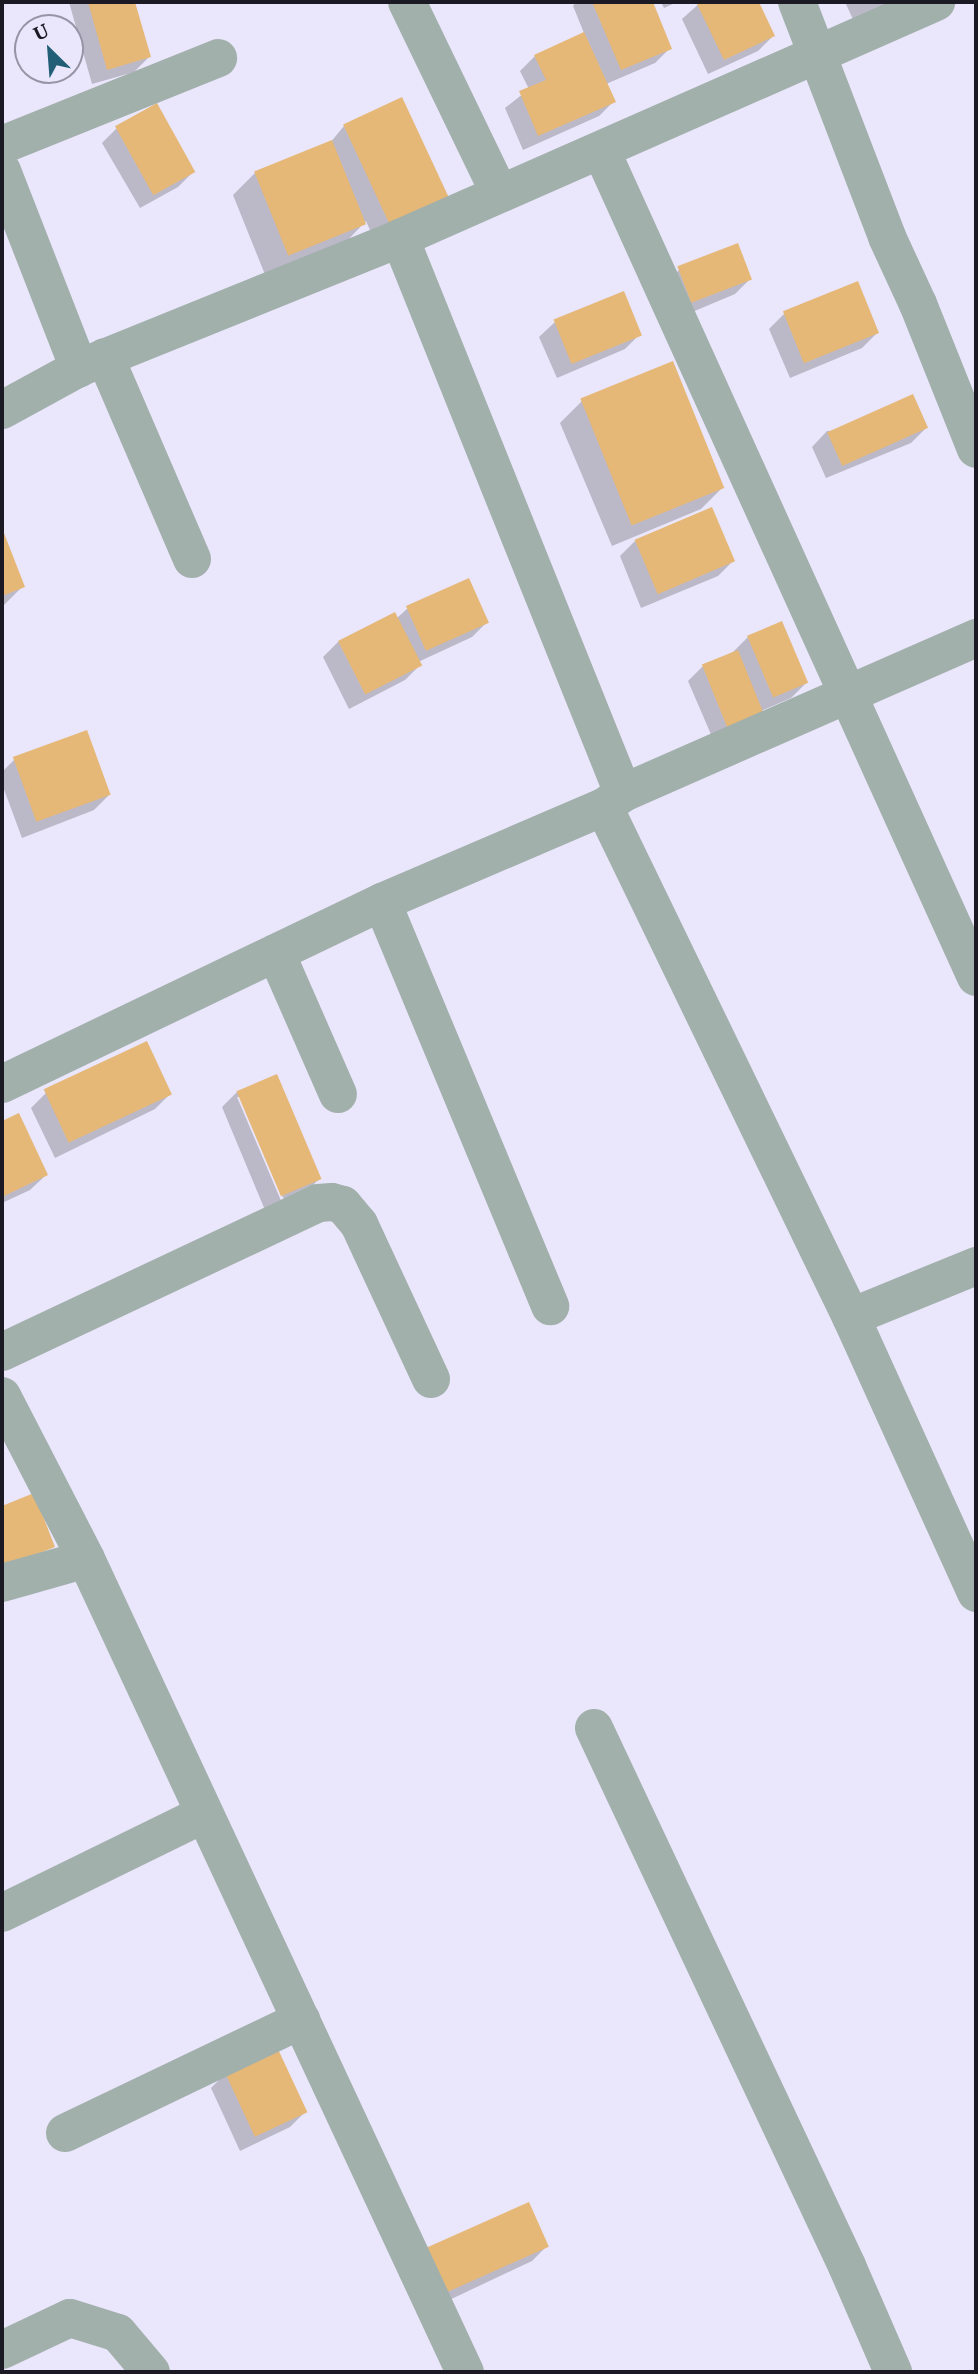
<!DOCTYPE html>
<html>
<head>
<meta charset="utf-8">
<style>
  body { margin:0 }
  #map { position:relative; width:978px; height:2374px; overflow:hidden; background:#eae6fb; font-family:"IBM Plex Serif",serif }
  div>[style] { position:absolute }
  .shadow>* { inset:0; background:#0003 }
  .building>* { inset:0; background:#e6b878; transform-origin:0 0 }
  .minor>* { height:38px; margin:-19px; padding:0 19px; transform-origin:19px; border-radius:19px; background:#a2b0ac }
  span { translate:-50% -50%; white-space:nowrap; text-align:center; line-height:1.15; -webkit-text-stroke:6px #eae6fb; paint-order:stroke }
  .frame { position:absolute; inset:0; border:4px solid #1b1923; pointer-events:none }
  .north { position:absolute; left:14px; top:14px; width:70px; height:70px; box-sizing:border-box; background:#eae6fb; border:2px solid #9794a5; border-radius:50%; rotate:335deg; font-size:19px; font-weight:700; line-height:28px; text-align:center; color:#1b1923 }
  .north::after { content:''; display:block; margin:auto; width:24px; height:32px; background:#225e76; clip-path:polygon(50% 0,100% 100%,50% 72%,0 100%) }
</style>
</head>
<body>
<div id="map">
  <div class="shadow">
    <div style="clip-path:polygon(69px 2px,133px 2px,149px 57px,134px 72px,92px 84px)"></div>
    <div style="clip-path:polygon(576px 2px,651px 2px,670px 48px,655px 63px,606px 84px,614px 101px,599px 116px,523px 150px,505px 108px,529px 89px,520px 71px,535px 56px,584px 33px,573px 6px)"></div>
    <div style="clip-path:polygon(661px 2px,677px 2px,664px 8px)"></div>
    <div style="clip-path:polygon(701px 2px,757px 2px,773px 36px,758px 51px,708px 74px,682px 19px)"></div>
    <div style="clip-path:polygon(845px 2px,921px 2px,858px 30px)"></div>
    <div style="clip-path:polygon(401px 99px,447px 197px,374px 239px,366px 221px,342px 246px,266px 277px,233px 195px,255px 173px,330px 143px,344px 126px)"></div>
    <div style="clip-path:polygon(117px 128px,193px 172px,178px 187px,140px 208px,102px 143px)"></div>
    <div style="clip-path:polygon(679px 270px,750px 279px,735px 294px,678px 318px,664px 285px)"></div>
    <div style="clip-path:polygon(623px 294px,640px 334px,625px 349px,557px 378px,539px 337px,555px 322px)"></div>
    <div style="clip-path:polygon(784px 314px,877px 333px,862px 348px,790px 378px,769px 329px)"></div>
    <div style="clip-path:polygon(582px 401px,723px 487px,701px 509px,612px 546px,560px 423px)"></div>
    <div style="clip-path:polygon(926px 428px,911px 443px,826px 478px,812px 447px,827px 431px)"></div>
    <div style="clip-path:polygon(2px 532px,23px 586px,2px 607px)"></div>
    <div style="clip-path:polygon(635px 541px,733px 561px,718px 576px,641px 608px,620px 556px)"></div>
    <div style="clip-path:polygon(468px 580px,487px 622px,472px 637px,418px 662px,420px 665px,405px 680px,349px 709px,323px 657px,338px 642px,397px 618px,407px 609px)"></div>
    <div style="clip-path:polygon(748px 637px,806px 683px,791px 698px,761px 711px,716px 746px,688px 681px,703px 666px,733px 652px)"></div>
    <div style="clip-path:polygon(86px 732px,109px 795px,94px 810px,22px 838px,2px 784px,2px 772px,14px 760px)"></div>
    <div style="clip-path:polygon(237px 1092px,319px 1179px,304px 1194px,285px 1202px,241px 1097px,237px 1097px,282px 1203px,265px 1210px,222px 1107px)"></div>
    <div style="clip-path:polygon(46px 1093px,170px 1094px,155px 1109px,55px 1158px,31px 1108px)"></div>
    <div style="clip-path:polygon(18px 1115px,46px 1175px,30px 1190px,2px 1203px,2px 1123px)"></div>
    <div style="clip-path:polygon(226px 2073px,305px 2112px,290px 2127px,240px 2151px,211px 2088px)"></div>
    <div style="clip-path:polygon(547px 2246px,532px 2261px,428px 2310px,408px 2269px)"></div>
  </div>
  <div class="building">
    <div style="clip-path:polygon(88px 2px,135px 2px,151px 57px,107px 70px)"></div>
    <div style="clip-path:polygon(592px 2px,653px 2px,672px 49px,621px 70px)"></div>
    <div style="clip-path:polygon(696px 2px,759px 2px,775px 36px,724px 60px)"></div>
    <div style="clip-path:polygon(584px 32px,616px 102px,538px 136px,519px 91px,546px 80px,534px 55px)"></div>
    <div style="left:402px;top:97px;width:110px;height:65px;rotate:65deg"></div>
    <div style="left:157px;top:103px;width:79px;height:48px;rotate:61deg"></div>
    <div style="left:332px;top:140px;width:91px;height:84px;rotate:68deg"></div>
    <div style="left:738px;top:243px;width:39px;height:65px;rotate:69deg"></div>
    <div style="left:858px;top:281px;width:56px;height:81px;rotate:68deg"></div>
    <div style="left:624px;top:291px;width:48px;height:76px;rotate:68deg"></div>
    <div style="left:673px;top:361px;width:137px;height:100px;rotate:68deg"></div>
    <div style="left:913px;top:394px;width:37px;height:94px;rotate:66deg"></div>
    <div style="left:712px;top:507px;width:59px;height:84px;rotate:67deg"></div>
    <div style="clip-path:polygon(2px 528px,25px 587px,2px 596px)"></div>
    <div style="left:469px;top:578px;width:49px;height:69px;rotate:66deg"></div>
    <div style="left:395px;top:612px;width:60px;height:64px;rotate:63deg"></div>
    <div style="left:782px;top:621px;width:67px;height:38px;rotate:67deg"></div>
    <div style="left:738px;top:650px;width:74px;height:39px;rotate:68deg"></div>
    <div style="left:87px;top:730px;width:69px;height:79px;rotate:70deg"></div>
    <div style="left:147px;top:1041px;width:59px;height:114px;rotate:65deg"></div>
    <div style="left:277px;top:1074px;width:114px;height:44px;rotate:67deg"></div>
    <div style="clip-path:polygon(19px 1113px,48px 1175px,2px 1197px,2px 1121px)"></div>
    <div style="clip-path:polygon(34px 1493px,55px 1547px,2px 1568px,2px 1506px)"></div>
    <div style="left:277px;top:2047px;width:72px;height:58px;rotate:65deg"></div>
    <div style="left:529px;top:2202px;width:49px;height:118px;rotate:66deg"></div>
  </div>
  <div class="minor">
    <div style="left:407px;top:2px;width:213px;rotate:64.2deg"></div>
    <div style="left:797px;top:2px;width:252px;rotate:69deg"></div>
    <div style="left:887px;top:237px;width:74px;rotate:65.2deg"></div>
    <div style="left:918px;top:304px;width:156px;rotate:68.2deg"></div>
    <div style="left:2px;top:145px;width:233px;rotate:-21.9deg"></div>
    <div style="left:601px;top:150px;width:908px;rotate:65.61deg"></div>
    <div style="left:2px;top:171px;width:212px;rotate:68.7deg"></div>
    <div style="left:400px;top:238px;width:598px;rotate:68.11deg"></div>
    <div style="left:105px;top:357px;width:220px;rotate:66.7deg"></div>
    <div style="left:2px;top:410px;width:88px;rotate:-28.6deg"></div>
    <div style="left:79px;top:368px;width:346px;rotate:-22deg"></div>
    <div style="left:400px;top:238px;width:586px;rotate:-23.76deg"></div>
    <div style="left:604px;top:807px;width:567px;rotate:64.16deg"></div>
    <div style="left:851px;top:1317px;width:303px;rotate:65.6deg"></div>
    <div style="left:382px;top:902px;width:438px;rotate:67.4deg"></div>
    <div style="left:276px;top:953px;width:154px;rotate:66.3deg"></div>
    <div style="left:2px;top:1084px;width:421px;rotate:-25.6deg"></div>
    <div style="left:382px;top:902px;width:241px;rotate:-23.2deg"></div>
    <div style="left:604px;top:807px;width:24px;rotate:-36deg"></div>
    <div style="left:623px;top:793px;width:386px;rotate:-23.7deg"></div>
    <div style="left:851px;top:1317px;width:135px;rotate:-22.2deg"></div>
    <div style="left:2px;top:1352px;width:349px;rotate:-25.2deg"></div>
    <div style="left:318px;top:1203px;width:14px;rotate:-4deg"></div>
    <div style="left:332px;top:1202px;width:11px;rotate:15deg"></div>
    <div style="left:343px;top:1205px;width:25px;rotate:50deg"></div>
    <div style="left:359px;top:1224px;width:171px;rotate:65.1deg"></div>
    <div style="left:2px;top:1396px;width:183px;rotate:62.7deg"></div>
    <div style="left:86px;top:1559px;width:897px;rotate:65.01deg"></div>
    <div style="left:2px;top:1583px;width:87px;rotate:-15.9deg"></div>
    <div style="left:594px;top:1728px;width:595px;rotate:64.81deg"></div>
    <div style="left:847px;top:2266px;width:116px;rotate:66.5deg"></div>
    <div style="left:2px;top:1913px;width:225px;rotate:-26.1deg"></div>
    <div style="left:65px;top:2133px;width:262px;rotate:-25.6deg"></div>
    <div style="left:2px;top:2350px;width:75px;rotate:-25.2deg"></div>
    <div style="left:70px;top:2318px;width:50px;rotate:17.4deg"></div>
    <div style="left:118px;top:2333px;width:51px;rotate:49.8deg"></div>
  </div>
  <div class="frame"></div>
  <div class="north">U</div>
</div>
</body>
</html>
